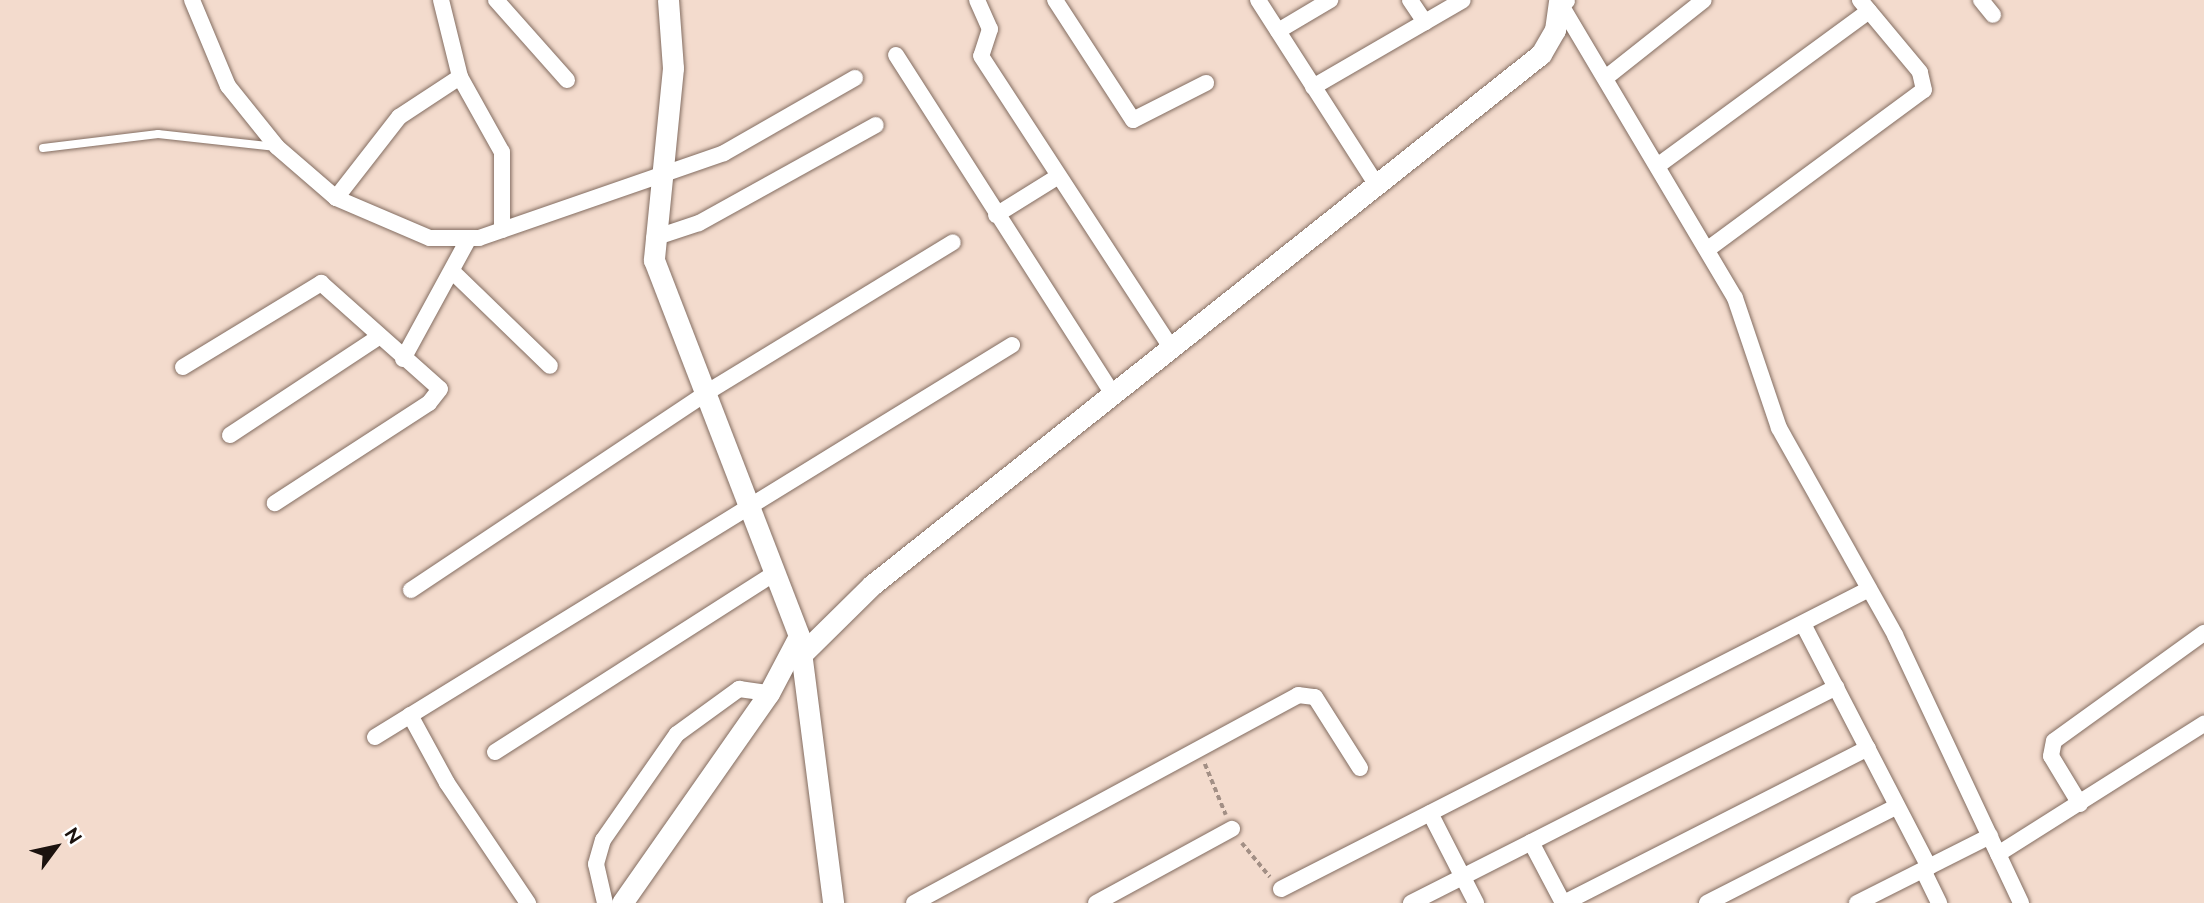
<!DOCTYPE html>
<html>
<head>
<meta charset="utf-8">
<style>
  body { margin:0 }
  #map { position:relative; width:2204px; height:903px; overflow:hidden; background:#f3dbcd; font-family:Raleway,sans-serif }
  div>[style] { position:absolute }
  .path>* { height:3.5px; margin-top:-1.75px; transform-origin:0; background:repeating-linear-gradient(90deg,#a28f85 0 5px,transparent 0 8.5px) }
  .roads { filter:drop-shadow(0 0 2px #836d61) drop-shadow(0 0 2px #836d61) }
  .lane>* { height:8px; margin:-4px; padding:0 4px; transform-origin:4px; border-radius:4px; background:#fff }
  .street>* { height:16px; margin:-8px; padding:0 8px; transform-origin:8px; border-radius:8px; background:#fff }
  .secondary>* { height:21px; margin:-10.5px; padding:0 10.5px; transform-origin:10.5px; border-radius:10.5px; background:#fff }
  span { translate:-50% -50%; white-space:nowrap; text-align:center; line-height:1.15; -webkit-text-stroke:5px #fff; paint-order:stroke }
  .north { position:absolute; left:21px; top:812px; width:70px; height:70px; -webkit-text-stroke:5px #fff; paint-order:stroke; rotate:57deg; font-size:19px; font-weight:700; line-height:28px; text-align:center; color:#1b120e }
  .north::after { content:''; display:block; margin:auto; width:24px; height:32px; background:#1b120e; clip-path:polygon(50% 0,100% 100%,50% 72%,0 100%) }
</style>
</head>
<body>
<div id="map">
  <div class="path">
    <div style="left:1205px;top:764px;width:55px;rotate:67.6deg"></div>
    <div style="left:1242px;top:843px;width:44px;rotate:50.5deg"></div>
  </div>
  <div class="roads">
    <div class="lane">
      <div style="left:43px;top:148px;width:116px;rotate:-6.9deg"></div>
      <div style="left:158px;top:134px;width:119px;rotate:6.3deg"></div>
    </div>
    <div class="street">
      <div style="left:192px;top:0;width:93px;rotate:67.3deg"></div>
      <div style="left:228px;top:86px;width:78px;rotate:51.2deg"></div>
      <div style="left:277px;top:147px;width:78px;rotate:40.8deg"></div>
      <div style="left:336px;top:198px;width:102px;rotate:23.1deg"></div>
      <div style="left:430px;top:238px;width:49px"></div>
      <div style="left:479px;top:238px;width:259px;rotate:-19.1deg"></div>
      <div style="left:724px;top:153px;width:151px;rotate:-29.8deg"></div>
      <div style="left:441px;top:0;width:79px;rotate:76.1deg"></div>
      <div style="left:460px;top:77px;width:86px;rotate:60.8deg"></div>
      <div style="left:502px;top:152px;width:78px;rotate:90deg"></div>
      <div style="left:496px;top:0;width:107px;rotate:48.4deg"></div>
      <div style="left:977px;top:0;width:32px;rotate:66deg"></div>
      <div style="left:990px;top:29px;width:28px;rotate:108deg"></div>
      <div style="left:981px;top:56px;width:348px;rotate:56.9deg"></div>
      <div style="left:1055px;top:0;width:143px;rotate:57deg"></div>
      <div style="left:1133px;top:120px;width:82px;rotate:-26.9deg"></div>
      <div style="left:1258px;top:0;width:222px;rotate:57.3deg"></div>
      <div style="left:1410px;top:0;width:27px;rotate:56deg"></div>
      <div style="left:1981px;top:0;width:19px;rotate:51deg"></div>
      <div style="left:1567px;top:1px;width:7px;rotate:146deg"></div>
      <div style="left:1561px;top:5px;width:341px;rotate:59.3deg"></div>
      <div style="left:1735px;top:298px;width:137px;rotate:71.3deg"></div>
      <div style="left:1779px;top:428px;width:237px;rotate:60.7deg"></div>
      <div style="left:1895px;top:635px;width:296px;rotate:64.8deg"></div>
      <div style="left:1278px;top:31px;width:61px;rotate:-30.8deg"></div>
      <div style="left:896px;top:55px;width:405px;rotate:57.4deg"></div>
      <div style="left:1608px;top:76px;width:122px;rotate:-38.4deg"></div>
      <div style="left:1313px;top:87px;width:173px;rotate:-30.1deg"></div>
      <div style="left:1660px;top:164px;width:259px;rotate:-36.2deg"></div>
      <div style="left:336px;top:198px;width:103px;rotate:-52.1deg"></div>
      <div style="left:399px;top:117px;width:73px;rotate:-33.3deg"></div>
      <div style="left:996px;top:215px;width:72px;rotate:-31.9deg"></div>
      <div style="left:654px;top:238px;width:47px;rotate:-18.4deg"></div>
      <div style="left:699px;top:223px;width:202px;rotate:-29deg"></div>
      <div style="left:1708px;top:249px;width:268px;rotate:-36.4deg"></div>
      <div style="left:1924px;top:90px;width:18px;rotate:-103deg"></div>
      <div style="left:1920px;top:72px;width:94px;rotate:-129.8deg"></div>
      <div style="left:455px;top:274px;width:132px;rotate:44.1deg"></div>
      <div style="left:403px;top:359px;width:136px;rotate:-61.4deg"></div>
      <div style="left:183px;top:367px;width:162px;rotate:-31.3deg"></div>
      <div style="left:321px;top:283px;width:159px;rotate:41.7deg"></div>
      <div style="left:440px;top:389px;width:18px;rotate:128deg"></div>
      <div style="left:429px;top:403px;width:184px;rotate:147deg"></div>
      <div style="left:230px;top:435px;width:176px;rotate:-33.4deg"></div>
      <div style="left:411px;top:590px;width:355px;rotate:-33.7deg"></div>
      <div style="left:706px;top:393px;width:289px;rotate:-31.4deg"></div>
      <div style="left:1803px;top:624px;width:274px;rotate:62.6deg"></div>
      <div style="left:410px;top:715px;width:77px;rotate:61.4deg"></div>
      <div style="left:447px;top:783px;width:145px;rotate:56deg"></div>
      <div style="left:375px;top:737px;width:748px;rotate:-31.61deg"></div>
      <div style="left:495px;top:752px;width:332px;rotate:-32.6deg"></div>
      <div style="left:2080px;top:804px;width:56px;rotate:-121.1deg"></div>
      <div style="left:2051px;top:756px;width:15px;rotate:-79deg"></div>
      <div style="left:2054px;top:741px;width:185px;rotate:-35.8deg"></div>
      <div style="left:1430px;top:813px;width:101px;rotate:62.9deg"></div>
      <div style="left:1531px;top:842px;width:69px;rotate:62.3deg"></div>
      <div style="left:1998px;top:854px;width:244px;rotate:-32.3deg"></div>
      <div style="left:1923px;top:870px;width:37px;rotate:64deg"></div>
      <div style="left:1281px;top:889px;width:660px;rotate:-27.03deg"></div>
      <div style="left:605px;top:903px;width:40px;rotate:-103deg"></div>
      <div style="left:596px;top:864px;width:25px;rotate:-74deg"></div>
      <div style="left:603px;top:840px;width:129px;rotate:-55.1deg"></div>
      <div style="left:677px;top:734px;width:77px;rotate:-36deg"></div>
      <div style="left:739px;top:689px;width:30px;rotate:8deg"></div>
      <div style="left:914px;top:903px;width:437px;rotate:-28.4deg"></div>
      <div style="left:1298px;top:695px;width:17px;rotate:7deg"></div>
      <div style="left:1315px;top:697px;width:84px;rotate:57.6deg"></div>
      <div style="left:1096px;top:903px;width:155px;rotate:-28.6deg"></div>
      <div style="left:1411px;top:903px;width:477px;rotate:-26.9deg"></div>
      <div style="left:1564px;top:903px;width:341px;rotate:-27deg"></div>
      <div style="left:1707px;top:903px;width:213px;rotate:-27deg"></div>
      <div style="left:1857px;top:903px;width:149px;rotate:-26.7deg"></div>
    </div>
    <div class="secondary">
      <div style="left:668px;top:0;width:68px;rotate:85.8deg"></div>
      <div style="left:673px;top:68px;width:193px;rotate:95.7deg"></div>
      <div style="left:654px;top:260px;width:403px;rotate:68.9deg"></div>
      <div style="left:799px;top:636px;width:269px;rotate:82.7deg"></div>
      <div style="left:802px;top:654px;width:98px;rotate:-44.6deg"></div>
      <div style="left:872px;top:585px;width:854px;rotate:-38.44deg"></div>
      <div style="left:1541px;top:54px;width:28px;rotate:-60deg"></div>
      <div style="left:1555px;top:30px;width:30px;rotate:-82deg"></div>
      <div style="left:622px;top:903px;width:256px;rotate:-55deg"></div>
      <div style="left:769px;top:693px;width:64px;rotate:-62.2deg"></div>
    </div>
  </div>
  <div class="north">N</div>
</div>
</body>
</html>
